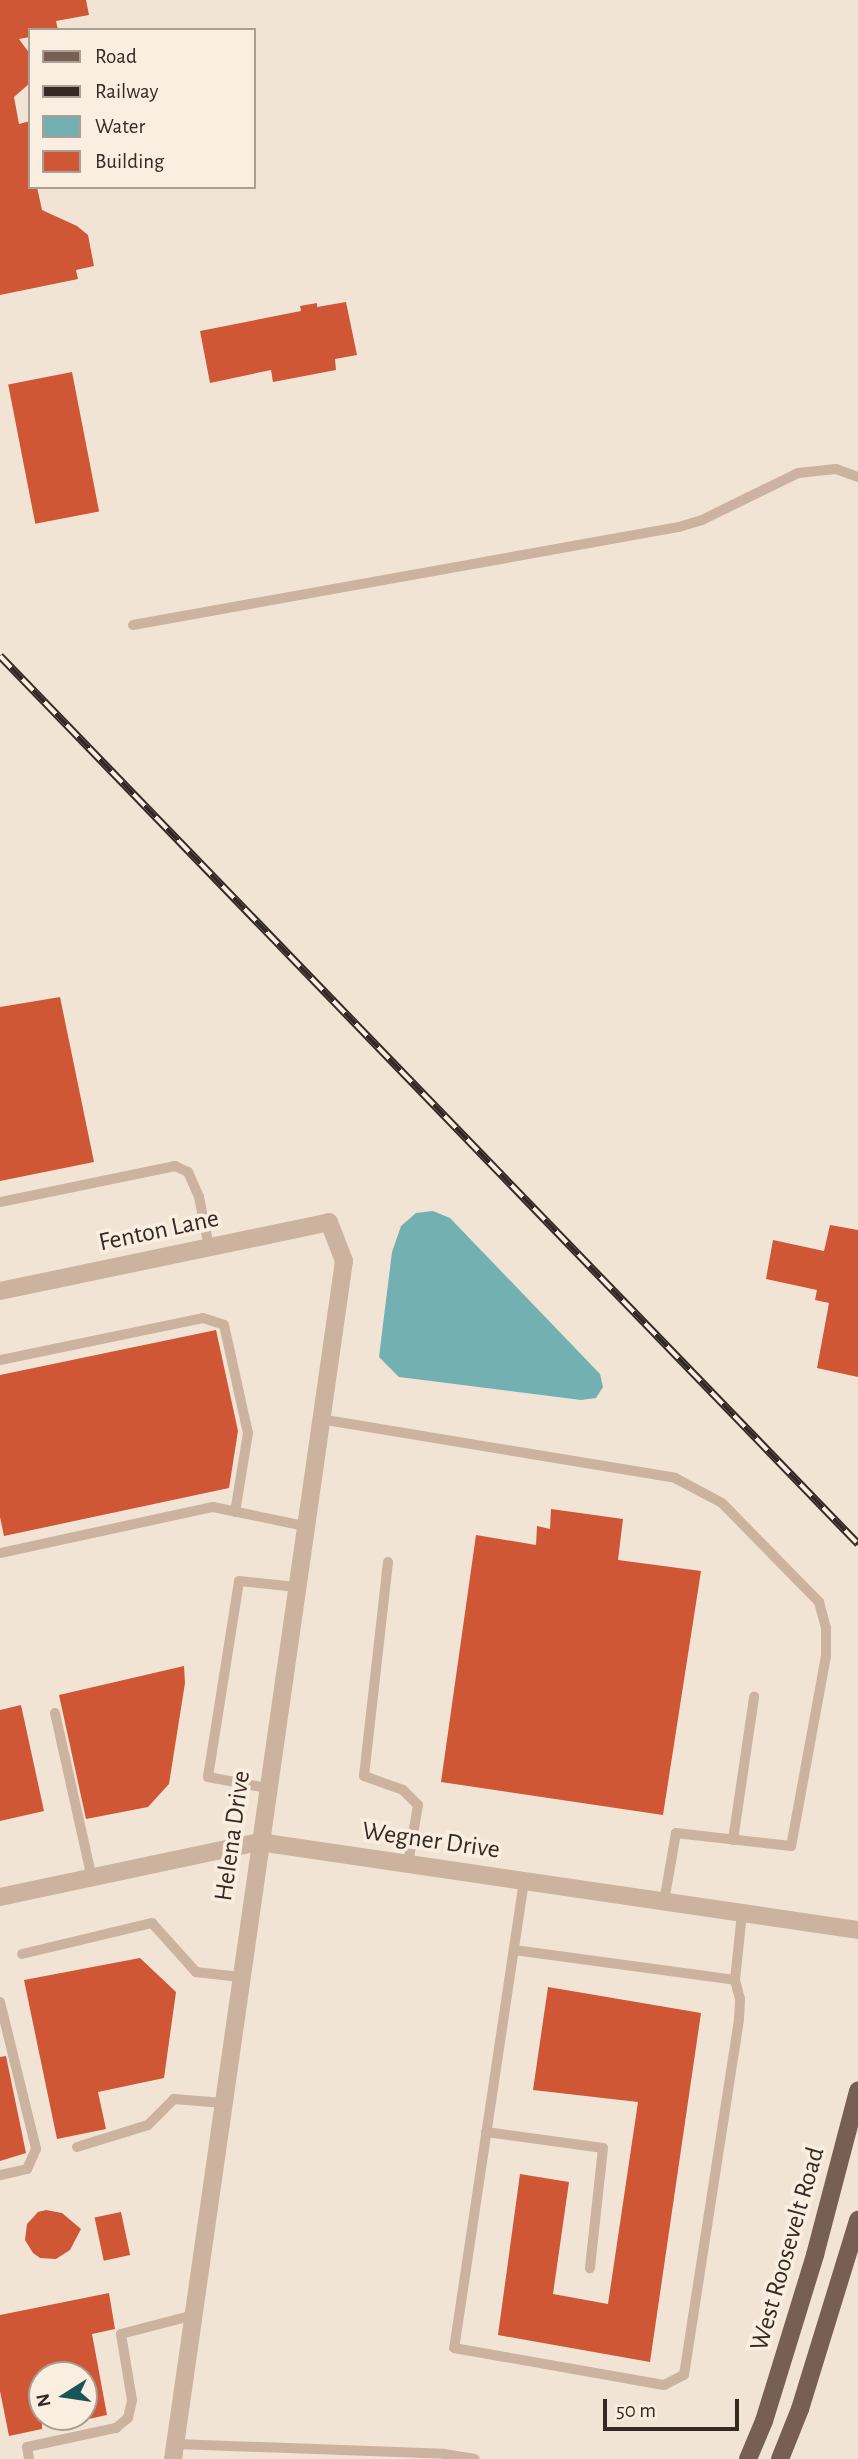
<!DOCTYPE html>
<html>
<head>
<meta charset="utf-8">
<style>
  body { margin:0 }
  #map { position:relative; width:858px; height:2459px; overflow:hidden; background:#f2e4d5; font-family:"Alegreya Sans",sans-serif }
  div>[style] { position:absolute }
  .water>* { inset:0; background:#72b0b1 }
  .building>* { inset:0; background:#cf5736; transform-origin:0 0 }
  .service>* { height:10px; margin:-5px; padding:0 5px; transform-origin:5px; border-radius:5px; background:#cbb3a0 }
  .minor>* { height:18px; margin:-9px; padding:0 9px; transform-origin:9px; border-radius:9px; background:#cbb3a0 }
  .primary>* { height:18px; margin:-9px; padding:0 9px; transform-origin:9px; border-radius:9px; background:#775f54 }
  .rail>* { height:8px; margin-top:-4px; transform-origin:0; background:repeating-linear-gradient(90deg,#faeee1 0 16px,#342924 0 32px); box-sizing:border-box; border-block:2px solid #342924 }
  span { translate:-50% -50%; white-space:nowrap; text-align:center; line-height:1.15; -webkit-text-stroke:7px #faeee1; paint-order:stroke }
  .street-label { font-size:26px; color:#342924 }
  .legend { position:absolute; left:28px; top:28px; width:228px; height:161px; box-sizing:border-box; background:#faeee1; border:2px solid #ab9f95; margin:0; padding:9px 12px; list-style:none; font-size:21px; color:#342924 }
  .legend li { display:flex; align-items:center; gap:14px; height:35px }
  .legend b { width:35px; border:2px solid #ab9f95 }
  .north { position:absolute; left:28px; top:2361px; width:70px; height:70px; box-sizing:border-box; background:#faeee1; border:2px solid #ab9f95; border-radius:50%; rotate:258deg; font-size:19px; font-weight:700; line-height:28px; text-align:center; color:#342924 }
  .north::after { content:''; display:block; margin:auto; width:24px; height:32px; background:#175558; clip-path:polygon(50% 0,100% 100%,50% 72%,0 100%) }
  .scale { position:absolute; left:603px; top:2399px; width:136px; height:32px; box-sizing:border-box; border:4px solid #342924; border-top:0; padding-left:9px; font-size:21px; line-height:24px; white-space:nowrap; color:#342924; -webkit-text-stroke:5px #faeee1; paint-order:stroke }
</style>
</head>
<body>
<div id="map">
  <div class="water">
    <div style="clip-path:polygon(433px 1211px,450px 1218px,600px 1374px,603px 1387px,596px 1398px,581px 1400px,399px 1377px,379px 1357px,392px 1252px,401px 1226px,416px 1213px)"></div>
  </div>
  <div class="building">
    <div style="clip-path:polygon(0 0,86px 0,89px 15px,56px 21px,58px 30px,30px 30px,30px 37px,19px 39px,30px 54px,30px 83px,14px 97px,19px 124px,30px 121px,30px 187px,37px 187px,42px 210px,77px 226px,88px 235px,94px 266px,76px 270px,78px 279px,0 295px)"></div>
    <div style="clip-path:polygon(346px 302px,357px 355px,335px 359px,336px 370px,273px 382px,271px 370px,210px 383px,200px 331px,301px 311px,300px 306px,317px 303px,317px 307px)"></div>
    <div style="left:72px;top:372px;width:142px;height:65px;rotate:79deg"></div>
    <div style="clip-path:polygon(60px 997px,94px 1162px,0 1181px,0 1007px)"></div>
    <div style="clip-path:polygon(830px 1225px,858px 1230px,858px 1377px,817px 1368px,829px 1303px,815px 1300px,817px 1290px,766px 1279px,773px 1240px,824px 1251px)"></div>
    <div style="clip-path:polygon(216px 1330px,238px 1431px,229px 1488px,4px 1536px,0 1517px,0 1375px)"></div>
    <div style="clip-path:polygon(551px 1509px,623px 1519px,618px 1560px,701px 1571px,663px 1815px,441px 1782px,476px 1535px,536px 1545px,537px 1526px,550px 1529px)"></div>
    <div style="clip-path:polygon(184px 1666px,185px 1683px,169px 1784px,148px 1807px,86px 1819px,59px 1695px)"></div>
    <div style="clip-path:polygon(21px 1705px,44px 1811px,0 1821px,0 1710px)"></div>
    <div style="clip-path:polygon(140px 1958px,176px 1992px,164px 2078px,98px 2092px,106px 2129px,57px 2139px,24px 1980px)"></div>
    <div style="clip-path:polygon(548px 1987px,701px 2013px,650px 2362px,498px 2335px,520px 2174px,569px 2182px,553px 2294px,608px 2304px,638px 2102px,533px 2090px)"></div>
    <div style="clip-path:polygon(6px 2056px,26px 2153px,0 2161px,0 2057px)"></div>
    <div style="clip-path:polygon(46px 2210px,62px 2213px,81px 2229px,70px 2250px,56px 2259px,40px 2258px,33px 2253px,25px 2240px,27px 2224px,38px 2212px)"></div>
    <div style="left:121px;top:2212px;width:44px;height:27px;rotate:78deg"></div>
    <div style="clip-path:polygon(109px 2293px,115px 2329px,92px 2334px,107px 2415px,84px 2420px,84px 2375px,42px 2375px,42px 2429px,9px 2436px,0 2391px,0 2315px)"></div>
  </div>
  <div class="service">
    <div style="left:133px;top:625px;width:555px;rotate:-10.18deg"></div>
    <div style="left:679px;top:527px;width:24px;rotate:-17deg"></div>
    <div style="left:702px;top:520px;width:107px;rotate:-26.1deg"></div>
    <div style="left:798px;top:473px;width:38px;rotate:-6deg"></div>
    <div style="left:836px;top:469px;width:23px;rotate:20deg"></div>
    <div style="left:0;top:1202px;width:179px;rotate:-11.6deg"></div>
    <div style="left:175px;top:1166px;width:14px;rotate:25deg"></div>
    <div style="left:188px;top:1172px;width:27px;rotate:66deg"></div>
    <div style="left:199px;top:1197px;width:51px;rotate:78.7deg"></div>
    <div style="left:0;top:1360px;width:207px;rotate:-11.7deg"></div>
    <div style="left:203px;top:1318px;width:22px;rotate:18deg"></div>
    <div style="left:224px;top:1325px;width:111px;rotate:77.5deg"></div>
    <div style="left:248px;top:1433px;width:80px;rotate:99.3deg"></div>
    <div style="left:320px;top:1419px;width:360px;rotate:9.4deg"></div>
    <div style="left:675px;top:1478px;width:53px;rotate:28deg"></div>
    <div style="left:722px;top:1503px;width:139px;rotate:45.6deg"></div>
    <div style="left:819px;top:1602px;width:27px;rotate:75deg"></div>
    <div style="left:826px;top:1628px;width:28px;rotate:90deg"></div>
    <div style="left:826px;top:1656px;width:193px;rotate:100.4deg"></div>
    <div style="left:791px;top:1846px;width:116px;rotate:-173.6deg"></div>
    <div style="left:676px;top:1833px;width:70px;rotate:99.9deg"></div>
    <div style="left:0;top:1553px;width:218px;rotate:-12.2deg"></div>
    <div style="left:213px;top:1507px;width:94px;rotate:11.7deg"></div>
    <div style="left:388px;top:1562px;width:215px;rotate:96.4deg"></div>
    <div style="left:364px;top:1776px;width:41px;rotate:19.7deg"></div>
    <div style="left:403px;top:1790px;width:21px;rotate:45deg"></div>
    <div style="left:418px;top:1805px;width:60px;rotate:99.6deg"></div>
    <div style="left:55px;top:1713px;width:169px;rotate:77.4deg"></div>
    <div style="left:267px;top:1788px;width:60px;rotate:-169.4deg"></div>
    <div style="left:208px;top:1777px;width:198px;rotate:-81deg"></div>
    <div style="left:239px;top:1581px;width:57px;rotate:6deg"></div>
    <div style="left:733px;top:1840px;width:145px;rotate:-81.6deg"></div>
    <div style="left:524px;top:1881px;width:472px;rotate:98.5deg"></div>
    <div style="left:454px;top:2348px;width:213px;rotate:10deg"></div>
    <div style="left:664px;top:2385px;width:22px;rotate:-27deg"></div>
    <div style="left:684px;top:2375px;width:360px;rotate:-81.2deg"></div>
    <div style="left:739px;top:2019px;width:20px;rotate:-87deg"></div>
    <div style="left:740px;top:1999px;width:20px;rotate:-105deg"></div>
    <div style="left:735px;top:1980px;width:67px;rotate:-84deg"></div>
    <div style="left:514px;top:1950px;width:223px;rotate:7.7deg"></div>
    <div style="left:22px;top:1954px;width:134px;rotate:-13.4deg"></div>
    <div style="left:152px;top:1923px;width:66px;rotate:48.1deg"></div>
    <div style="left:196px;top:1972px;width:44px;rotate:6.5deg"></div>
    <div style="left:0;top:2002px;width:151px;rotate:76.2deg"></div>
    <div style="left:36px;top:2149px;width:22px;rotate:114deg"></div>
    <div style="left:27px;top:2169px;width:28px;rotate:167deg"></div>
    <div style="left:486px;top:2132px;width:118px;rotate:7.8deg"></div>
    <div style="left:603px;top:2148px;width:121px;rotate:96.2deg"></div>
    <div style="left:77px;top:2147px;width:74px;rotate:-17.2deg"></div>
    <div style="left:148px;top:2125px;width:37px;rotate:-45deg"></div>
    <div style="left:174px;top:2099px;width:49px;rotate:4.7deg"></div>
    <div style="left:176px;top:2444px;width:268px;rotate:2.1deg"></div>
    <div style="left:444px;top:2454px;width:31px;rotate:9deg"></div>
    <div style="left:29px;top:2459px;width:12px;rotate:-99deg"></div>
    <div style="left:27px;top:2447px;width:91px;rotate:-12.1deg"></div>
    <div style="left:116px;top:2428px;width:16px;rotate:-40deg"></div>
    <div style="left:128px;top:2418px;width:18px;rotate:-77deg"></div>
    <div style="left:132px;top:2400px;width:67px;rotate:-99.5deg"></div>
    <div style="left:121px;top:2334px;width:75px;rotate:-14.6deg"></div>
  </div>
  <div class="minor">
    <div style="left:0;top:1291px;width:336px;rotate:-11.8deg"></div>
    <div style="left:329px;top:1222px;width:42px;rotate:69deg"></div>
    <div style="left:344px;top:1261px;width:1210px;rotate:98.12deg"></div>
    <div style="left:0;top:1897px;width:265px;rotate:-12deg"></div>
    <div style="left:259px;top:1842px;width:605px;rotate:8.36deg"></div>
  </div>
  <div class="primary">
    <div style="left:748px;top:2459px;width:41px;rotate:-67.2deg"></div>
    <div style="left:764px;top:2421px;width:174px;rotate:-72.9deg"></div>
    <div style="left:815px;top:2255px;width:170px;rotate:-75.3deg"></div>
    <div style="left:780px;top:2459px;width:54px;rotate:-68.2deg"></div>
    <div style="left:800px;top:2409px;width:198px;rotate:-72.9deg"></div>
  </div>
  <div class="rail">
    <div style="left:0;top:656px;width:1235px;rotate:45.98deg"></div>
  </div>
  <div class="street-label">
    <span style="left:159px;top:1231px;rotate:-12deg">Fenton Lane</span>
    <span style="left:233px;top:1836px;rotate:-82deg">Helena Drive</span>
    <span style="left:431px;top:1841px;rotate:8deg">Wegner Drive</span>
    <span style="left:788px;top:2249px;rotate:-74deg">West Roosevelt Road</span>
  </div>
  <ul class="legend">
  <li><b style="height:9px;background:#775f54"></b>Road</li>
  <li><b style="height:9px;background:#342924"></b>Railway</li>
  <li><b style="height:19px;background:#72b0b1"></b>Water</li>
  <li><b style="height:19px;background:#cf5736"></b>Building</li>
  </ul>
  <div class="north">N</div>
  <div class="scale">50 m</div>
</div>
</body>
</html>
